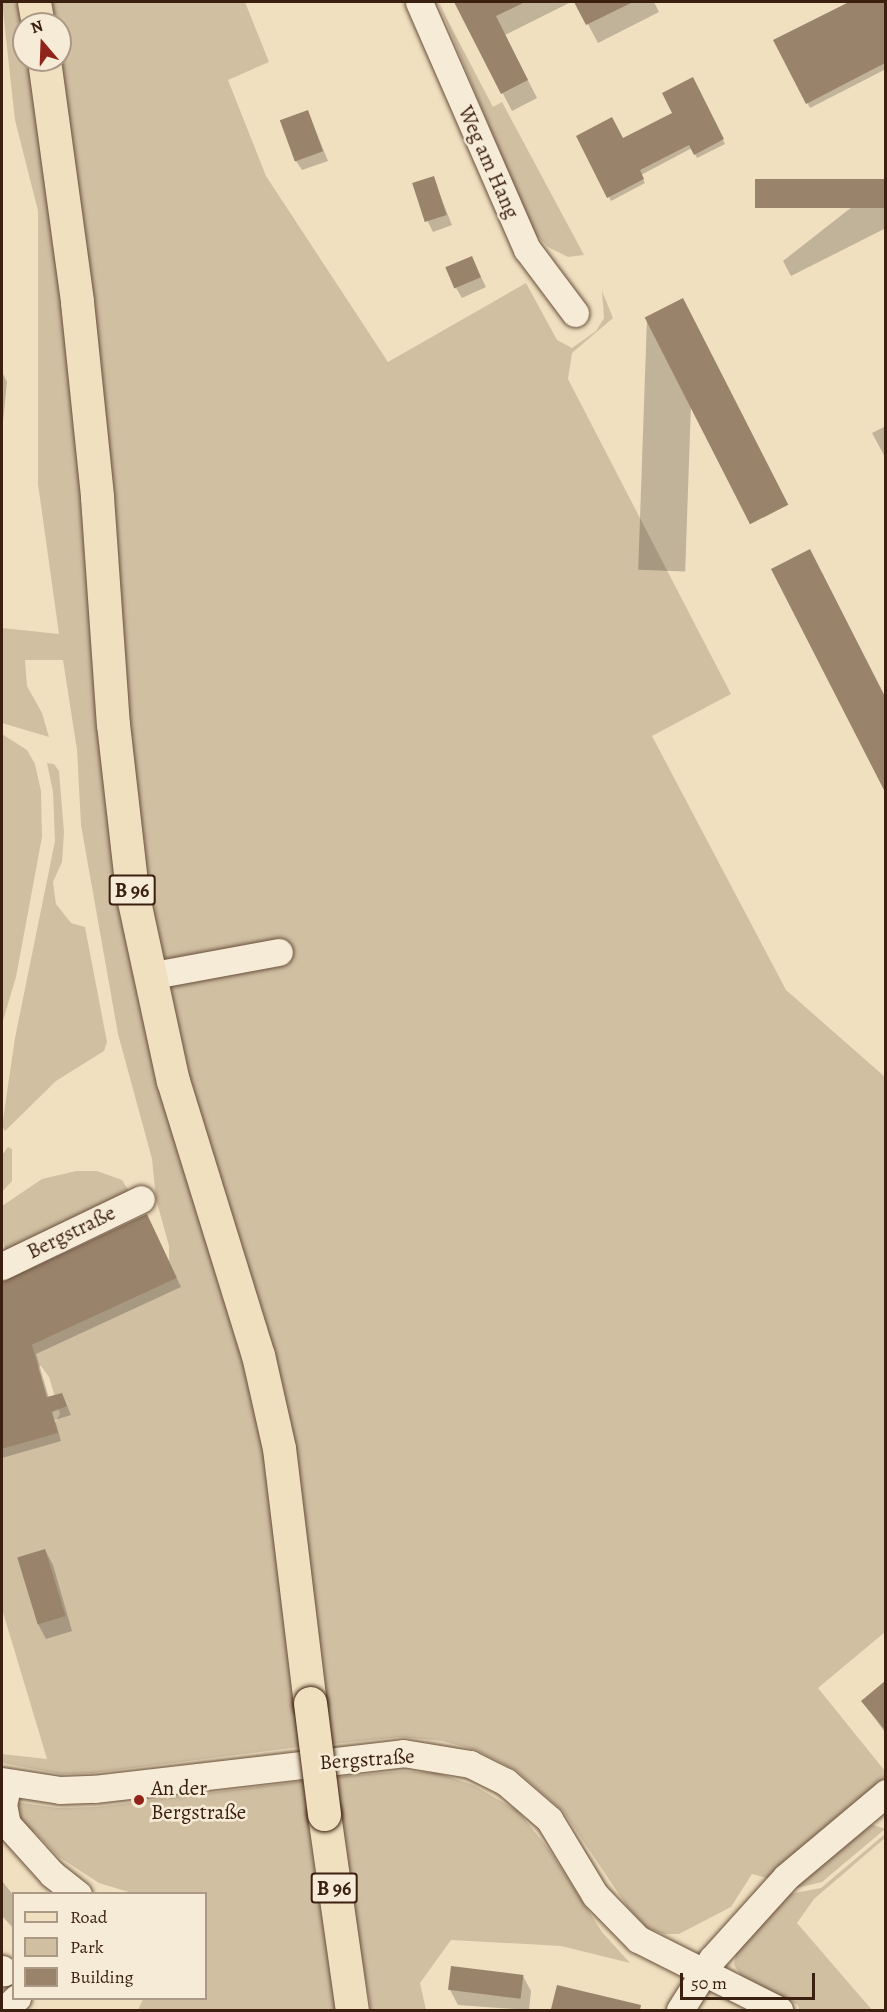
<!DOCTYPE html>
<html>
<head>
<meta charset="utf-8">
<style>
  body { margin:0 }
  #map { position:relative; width:887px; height:2012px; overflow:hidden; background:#f0e0c0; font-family:Alegreya,serif }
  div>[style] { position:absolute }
  .green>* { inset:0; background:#d1bfa2 }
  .shadow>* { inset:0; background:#0003; transform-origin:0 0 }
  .building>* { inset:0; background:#99836b; transform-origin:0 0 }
  .roads { filter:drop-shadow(0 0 2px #684f3b) drop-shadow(0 0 2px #684f3b) }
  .minor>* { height:27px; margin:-13.5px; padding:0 13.5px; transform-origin:13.5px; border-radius:13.5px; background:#f5ebd6 }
  .major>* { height:33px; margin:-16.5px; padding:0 16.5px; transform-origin:16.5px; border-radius:16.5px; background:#f0e0c0 }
  .bridges { filter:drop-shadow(0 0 2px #3b1f0f) drop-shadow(0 0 2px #3b1f0f) }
  .major-bridge>* { height:33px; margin:-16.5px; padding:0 16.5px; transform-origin:16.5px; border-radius:16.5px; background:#f0e0c0 }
  .dots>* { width:16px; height:16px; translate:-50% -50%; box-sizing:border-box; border:3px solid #f5ebd6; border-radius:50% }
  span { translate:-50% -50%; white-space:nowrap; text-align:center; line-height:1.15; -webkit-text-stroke:5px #f5ebd6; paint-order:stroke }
  .shield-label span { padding:2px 4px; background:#f5ebd6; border:2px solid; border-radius:4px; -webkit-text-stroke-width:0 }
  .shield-label { font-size:20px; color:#3b1f0f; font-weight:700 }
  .street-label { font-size:21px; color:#3b1f0f }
  .poi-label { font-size:21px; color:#3b1f0f }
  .left { translate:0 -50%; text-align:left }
  .frame { position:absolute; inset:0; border:3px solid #3b1f0f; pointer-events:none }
  .legend { position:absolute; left:12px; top:1892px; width:195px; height:108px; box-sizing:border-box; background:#f5ebd6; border:2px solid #ab9986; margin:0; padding:8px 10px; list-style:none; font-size:18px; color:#3b1f0f }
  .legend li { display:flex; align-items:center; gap:12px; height:30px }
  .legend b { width:30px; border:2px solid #ab9986 }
  .north { position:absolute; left:12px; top:12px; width:60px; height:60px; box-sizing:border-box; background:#f5ebd6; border:2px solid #ab9986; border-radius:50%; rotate:341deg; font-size:16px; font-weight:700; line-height:24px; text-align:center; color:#3b1f0f }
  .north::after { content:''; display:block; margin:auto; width:21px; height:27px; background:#8f2418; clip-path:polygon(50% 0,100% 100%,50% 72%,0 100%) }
  .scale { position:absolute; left:680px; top:1973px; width:135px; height:27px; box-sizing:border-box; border:3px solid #3b1f0f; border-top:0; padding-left:8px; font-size:18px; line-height:21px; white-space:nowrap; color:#3b1f0f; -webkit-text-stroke:4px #f5ebd6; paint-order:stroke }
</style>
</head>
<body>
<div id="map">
  <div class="green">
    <div style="clip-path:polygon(2px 2px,25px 2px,24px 60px,35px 60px,68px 304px,103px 726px,266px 1449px,299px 1747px,93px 1773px,61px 1774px,2px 1763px,2px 1754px,47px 1759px,2px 1609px,2px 1449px,57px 1433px,55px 1423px,60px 1414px,49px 1377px,41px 1366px,16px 1373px,18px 1396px,2px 1401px,2px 1359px,177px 1278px,169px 1261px,169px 1246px,156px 1199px,152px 1159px,118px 1034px,81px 825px,77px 750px,63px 660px,25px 660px,27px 686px,42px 713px,49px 737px,2px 723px,2px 628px,59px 634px,38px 484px,38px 211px,15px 120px)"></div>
    <div style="clip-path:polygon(46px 2px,245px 2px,269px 62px,228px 80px,266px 176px,388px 362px,526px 283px,557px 340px,572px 348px,596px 331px,604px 318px,602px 291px,613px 318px,572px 353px,568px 379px,731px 694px,652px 736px,786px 990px,885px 1077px,885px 1632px,818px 1688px,885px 1771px,885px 1782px,771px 1879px,752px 1874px,731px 1907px,679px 1934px,664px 1934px,647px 1928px,627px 1906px,563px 1811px,516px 1770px,476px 1750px,442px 1741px,401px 1737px,332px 1744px,327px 1702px,213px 1169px,164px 989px,175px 962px,156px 957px,143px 890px,60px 60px,60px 24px,50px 24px)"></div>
    <div style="clip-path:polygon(438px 2px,493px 107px,502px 102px,584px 255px,568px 257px,548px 247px,532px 230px)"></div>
    <div style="clip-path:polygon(2px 734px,27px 750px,35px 764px,41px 791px,42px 837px,16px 977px,2px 1024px)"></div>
    <div style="clip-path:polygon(47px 763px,54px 764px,59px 771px,64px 832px,62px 862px,53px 882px,56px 904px,71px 923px,85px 927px,107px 1042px,104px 1051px,56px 1081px,5px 1131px,2px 1126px,15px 1038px,55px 841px,53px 792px)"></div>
    <div style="clip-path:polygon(8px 1147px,12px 1149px,12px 1181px,2px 1192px,2px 1155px)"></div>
    <div style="clip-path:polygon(76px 1171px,97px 1171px,122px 1180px,130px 1193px,6px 1253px,2px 1239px,2px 1206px,42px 1179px)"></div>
    <div style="clip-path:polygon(403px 1771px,437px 1773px,473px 1785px,518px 1811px,550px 1851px,602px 1932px,630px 1963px,561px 1946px,451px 1940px,420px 1983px,426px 2010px,371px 2010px,336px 1812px,336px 1777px)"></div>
    <div style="clip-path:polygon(303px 1781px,336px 2010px,138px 2010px,143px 1999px,206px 1998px,206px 1894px,132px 1893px,99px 1883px,59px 1857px,34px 1831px,29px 1835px,19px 1824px,16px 1802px,58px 1808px,97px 1807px)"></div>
    <div style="clip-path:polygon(868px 1823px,885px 1829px,822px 1882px,793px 1889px)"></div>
    <div style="clip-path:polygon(885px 1834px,885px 1838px,814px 1899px,797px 1923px,872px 2010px,799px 2010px,798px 2005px,744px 1980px,734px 1965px,737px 1950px,789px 1894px,821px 1888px)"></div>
  </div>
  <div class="shadow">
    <div style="clip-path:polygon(455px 2px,571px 2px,505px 35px,537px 98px,512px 111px)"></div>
    <div style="clip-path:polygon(576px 2px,654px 2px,659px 12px,598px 43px)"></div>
    <div style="clip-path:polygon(846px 2px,886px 2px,886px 69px,810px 108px,775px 41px,847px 4px)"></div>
    <div style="clip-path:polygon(692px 79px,725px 144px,697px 158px,692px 148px,641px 175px,645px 183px,611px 201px,578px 137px,623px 140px,674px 114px)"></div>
    <div style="clip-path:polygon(308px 112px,328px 161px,302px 170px,296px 161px)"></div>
    <div style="clip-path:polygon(433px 178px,452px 225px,433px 232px,428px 222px)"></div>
    <div style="clip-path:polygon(885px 181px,886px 228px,791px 276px,783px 261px)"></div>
    <div style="clip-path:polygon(471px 257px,486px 287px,462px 298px,456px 288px)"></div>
    <div style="left:647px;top:318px;width:47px;height:252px;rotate:2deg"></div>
    <div style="clip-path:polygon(2px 372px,7px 382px,2px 431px)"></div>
    <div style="clip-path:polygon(886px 426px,886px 459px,872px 433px)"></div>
    <div style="clip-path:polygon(821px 571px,886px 698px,886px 787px,878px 774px)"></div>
    <div style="clip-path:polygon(151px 1224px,181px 1287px,36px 1354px,49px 1398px,62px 1394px,71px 1415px,55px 1420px,61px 1441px,2px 1458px,2px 1282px)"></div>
    <div style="clip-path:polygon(45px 1550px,53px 1565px,72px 1631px,46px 1639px,38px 1624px,19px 1558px)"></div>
    <div style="clip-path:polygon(886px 1683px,886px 1734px,863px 1702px)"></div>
    <div style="clip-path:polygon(2px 1881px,14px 1896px,14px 1929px,2px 1916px)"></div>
    <div style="clip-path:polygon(523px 1976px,531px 1991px,529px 2010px,458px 2005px,450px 1990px)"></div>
    <div style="clip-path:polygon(627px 2003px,631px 2010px,553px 2008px)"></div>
  </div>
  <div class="building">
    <div style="clip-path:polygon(454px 2px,525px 2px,496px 16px,528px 80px,501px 94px)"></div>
    <div style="clip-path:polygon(574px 2px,633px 2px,586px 25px)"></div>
    <div style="clip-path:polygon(849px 2px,885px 2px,885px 63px,806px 104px,773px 40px)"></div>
    <div style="clip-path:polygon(693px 77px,724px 139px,694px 155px,689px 145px,640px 170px,644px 179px,607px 198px,576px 136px,612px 117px,623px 138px,672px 113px,662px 93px)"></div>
    <div style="left:308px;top:110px;width:44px;height:30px;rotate:70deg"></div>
    <div style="left:434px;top:176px;width:41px;height:23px;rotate:72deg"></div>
    <div style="left:885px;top:179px;width:29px;height:130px;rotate:90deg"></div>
    <div style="left:472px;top:256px;width:23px;height:29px;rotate:67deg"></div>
    <div style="left:683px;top:298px;width:232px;height:43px;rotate:63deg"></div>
    <div style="clip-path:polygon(810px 549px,885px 697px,885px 792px,771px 569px)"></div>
    <div style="clip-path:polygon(147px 1214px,177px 1278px,32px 1345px,47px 1397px,62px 1393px,67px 1406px,52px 1412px,58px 1433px,2px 1449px,2px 1282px)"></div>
    <div style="left:45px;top:1549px;width:70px;height:29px;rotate:73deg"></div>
    <div style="clip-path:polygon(885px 1681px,885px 1730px,861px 1701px)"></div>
    <div style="left:451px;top:1966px;width:73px;height:24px;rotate:7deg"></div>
    <div style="clip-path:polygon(557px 1985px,641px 2005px,640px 2010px,551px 2009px)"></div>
  </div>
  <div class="roads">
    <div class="minor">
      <div style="left:419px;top:2px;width:270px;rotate:66.4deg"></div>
      <div style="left:527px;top:249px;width:80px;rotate:53.1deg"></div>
      <div style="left:148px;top:976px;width:133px;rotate:-10.4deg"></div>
      <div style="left:2px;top:1266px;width:154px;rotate:-25.7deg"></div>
      <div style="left:2px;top:1781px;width:59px;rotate:8.8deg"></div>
      <div style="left:60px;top:1790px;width:34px;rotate:-2deg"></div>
      <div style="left:94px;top:1789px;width:311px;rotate:-6.6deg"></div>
      <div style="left:403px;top:1753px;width:68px;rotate:9.3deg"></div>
      <div style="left:470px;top:1764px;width:40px;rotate:26.6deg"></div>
      <div style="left:506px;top:1782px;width:57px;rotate:40.7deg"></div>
      <div style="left:549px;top:1819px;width:89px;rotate:58.8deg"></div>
      <div style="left:595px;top:1895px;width:62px;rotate:45.7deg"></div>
      <div style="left:638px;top:1939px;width:158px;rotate:26.7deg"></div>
      <div style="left:8px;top:1783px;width:22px;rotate:103deg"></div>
      <div style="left:3px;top:1804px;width:20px;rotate:79deg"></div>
      <div style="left:7px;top:1824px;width:67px;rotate:48deg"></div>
      <div style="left:52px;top:1874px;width:33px;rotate:38deg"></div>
      <div style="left:2px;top:1969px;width:4px;rotate:56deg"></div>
      <div style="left:4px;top:2010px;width:18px;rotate:-43deg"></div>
      <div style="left:680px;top:2010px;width:60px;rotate:-57.9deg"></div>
      <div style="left:712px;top:1959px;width:110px;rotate:-47.9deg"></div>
      <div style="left:786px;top:1877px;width:131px;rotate:-40deg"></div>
    </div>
    <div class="major">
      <div style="left:34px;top:2px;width:22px;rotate:80deg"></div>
      <div style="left:44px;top:60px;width:244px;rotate:82.2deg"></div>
      <div style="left:77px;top:302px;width:196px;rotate:84.1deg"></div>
      <div style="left:97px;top:497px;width:228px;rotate:86deg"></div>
      <div style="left:113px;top:724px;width:169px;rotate:83.5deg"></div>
      <div style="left:132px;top:892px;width:193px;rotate:77.8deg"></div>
      <div style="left:173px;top:1081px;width:287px;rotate:72.8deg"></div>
      <div style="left:258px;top:1355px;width:95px;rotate:77.3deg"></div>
      <div style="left:279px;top:1448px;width:257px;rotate:83.1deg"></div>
      <div style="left:324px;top:1814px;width:198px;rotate:81.9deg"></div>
    </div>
  </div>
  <div class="bridges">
    <div class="major-bridge">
      <div style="left:310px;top:1703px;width:112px;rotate:82.8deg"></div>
    </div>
  </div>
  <div class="dots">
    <div style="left:139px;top:1800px;background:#8f2418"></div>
  </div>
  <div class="shield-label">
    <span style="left:132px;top:890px">B 96</span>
    <span style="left:334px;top:1888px">B 96</span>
  </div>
  <div class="street-label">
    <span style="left:489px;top:162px;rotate:66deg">Weg am Hang</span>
    <span style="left:71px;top:1232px;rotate:-26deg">Bergstraße</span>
    <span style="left:367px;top:1759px;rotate:-4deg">Bergstraße</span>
  </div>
  <div class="poi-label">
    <span class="left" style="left:151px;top:1800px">An der<br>Bergstraße</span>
  </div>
  <div class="frame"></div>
  <ul class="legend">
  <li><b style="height:8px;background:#f0e0c0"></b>Road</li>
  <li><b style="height:16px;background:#d1bfa2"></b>Park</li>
  <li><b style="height:16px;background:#99836b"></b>Building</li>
  </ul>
  <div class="north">N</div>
  <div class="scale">50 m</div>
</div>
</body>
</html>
